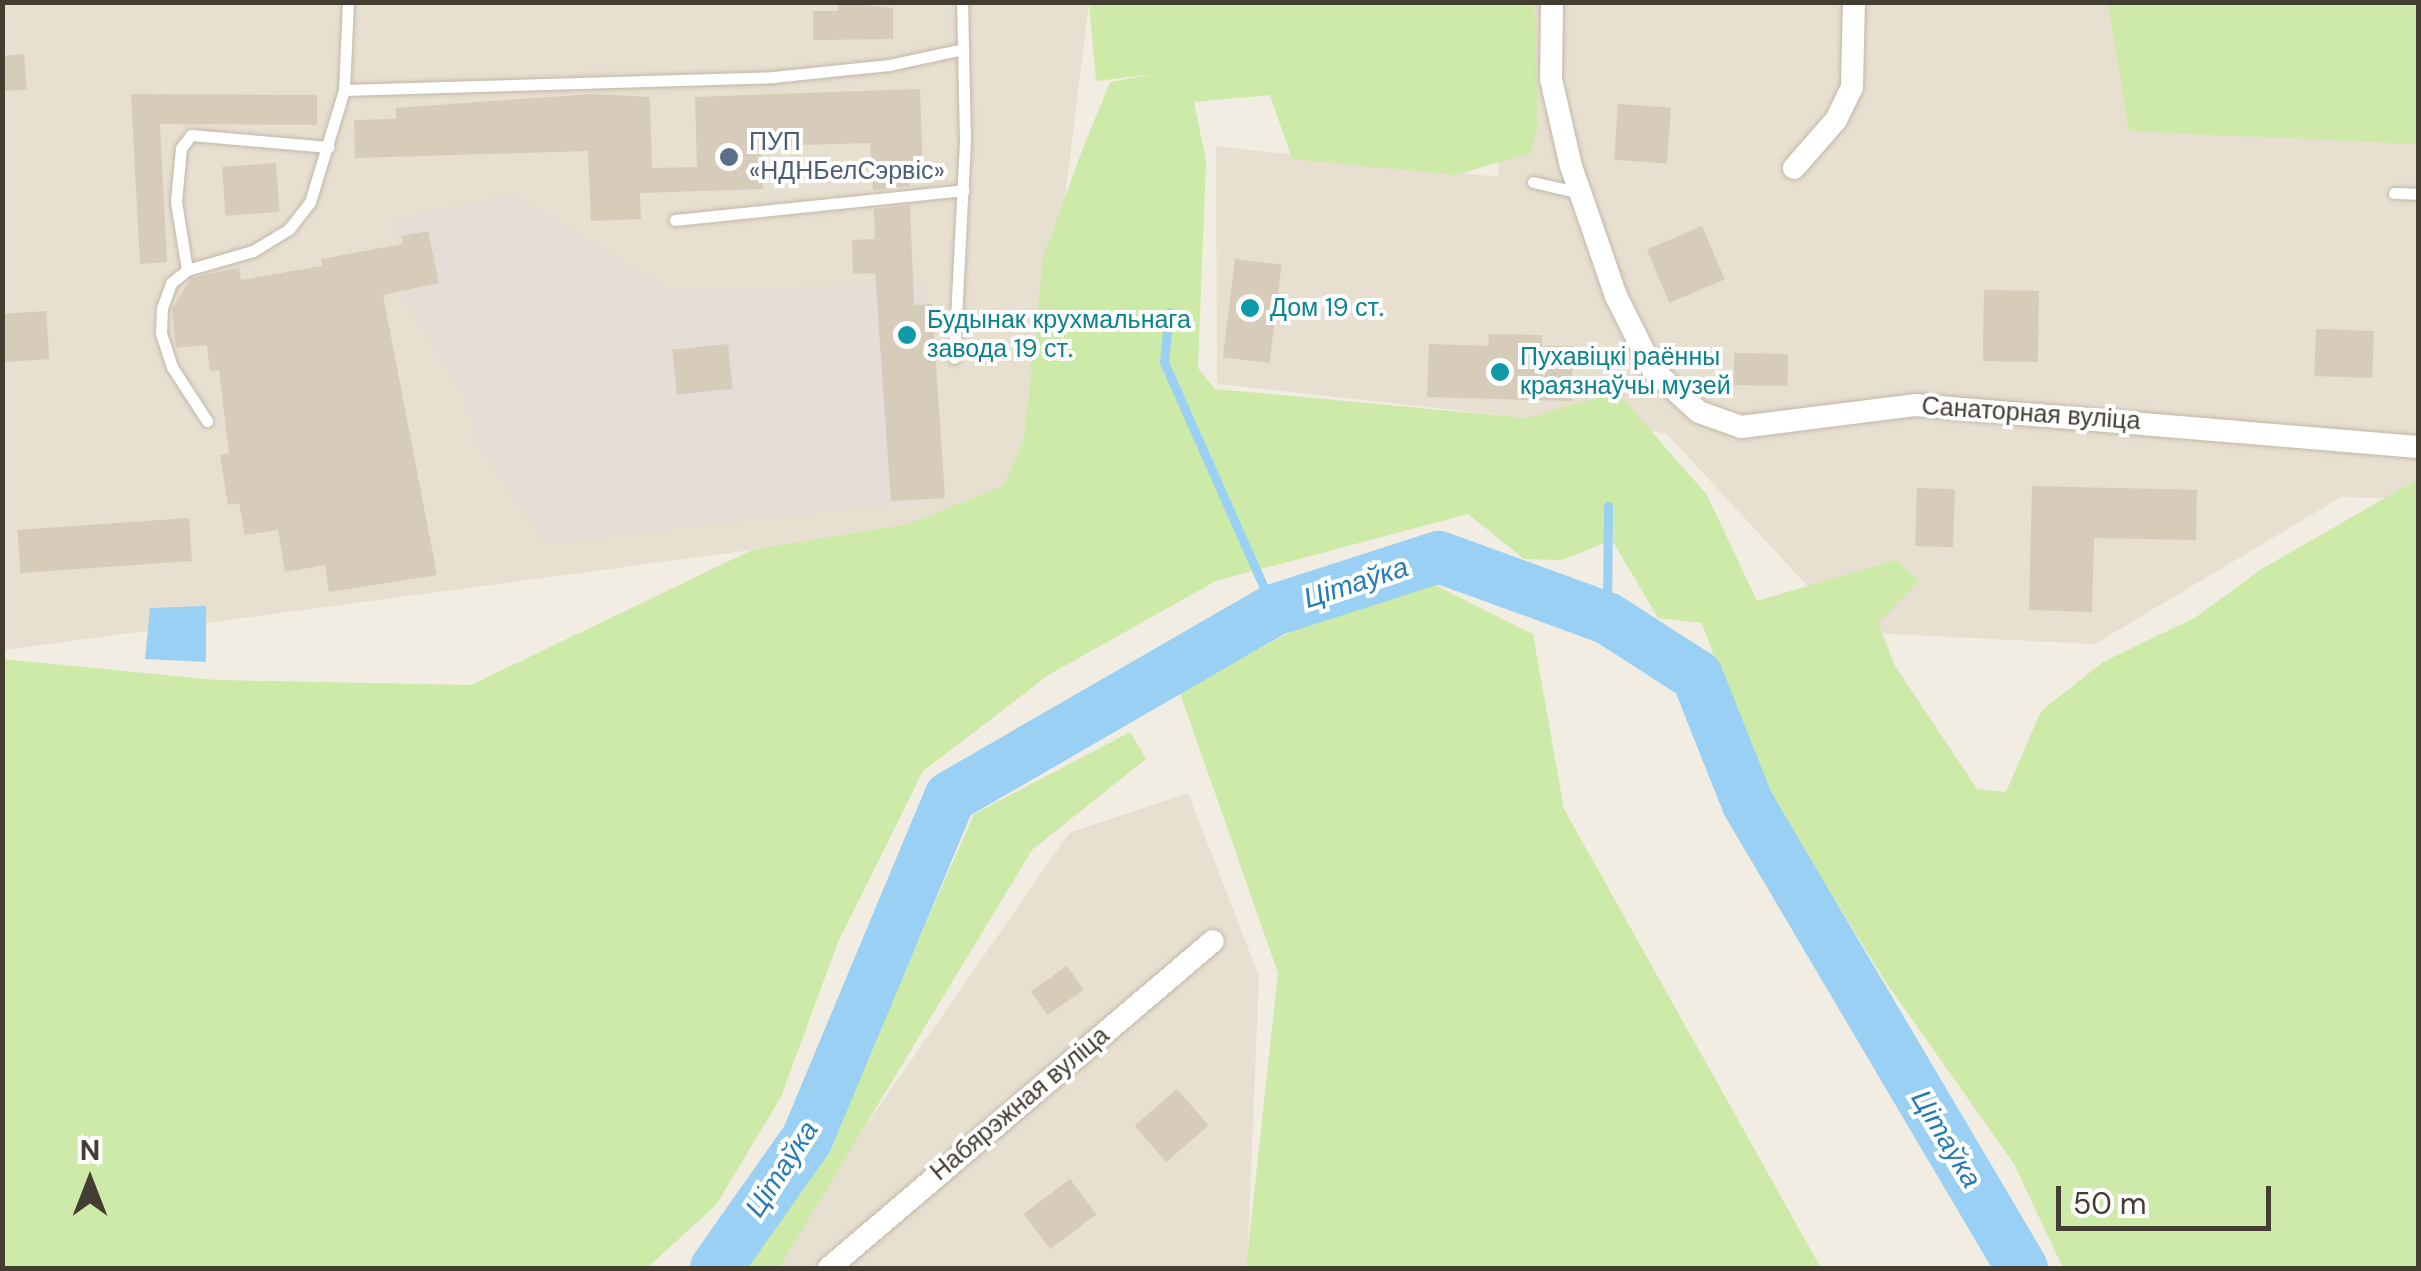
<!DOCTYPE html>
<html>
<head>
<meta charset="utf-8">
<style>
  body { margin:0 }
  #map { position:relative; width:2421px; height:1271px; overflow:hidden; background:#f2ede2; font-family:"DM Sans",sans-serif }
  div>[style] { position:absolute }
  .residential>* { inset:0; background:#e7dfd0 }
  .industrial>* { inset:0; background:#e4ded7 }
  .green>* { inset:0; background:#cdeaa8 }
  .water>* { inset:0; background:#99d0f4 }
  .stream>* { height:9px; margin:-4.5px; padding:0 4.5px; transform-origin:4.5px; border-radius:4.5px; background:#99d0f4 }
  .river>* { height:52px; margin:-26px; padding:0 26px; transform-origin:26px; border-radius:26px; background:#99d0f4 }
  .building>* { inset:0; background:#d7cbba; transform-origin:0 0 }
  .roads { filter:drop-shadow(0 0 2px #c1b8a7) drop-shadow(0 0 2px #c1b8a7) }
  .lane>* { height:11px; margin:-5.5px; padding:0 5.5px; transform-origin:5.5px; border-radius:5.5px; background:#fff }
  .street>* { height:22px; margin:-11px; padding:0 11px; transform-origin:11px; border-radius:11px; background:#fff }
  .dots>* { width:28px; height:28px; translate:-50% -50%; box-sizing:border-box; border:5px solid #fff; border-radius:50% }
  span { translate:-50% -50%; white-space:nowrap; text-align:center; line-height:1.15; -webkit-text-stroke:8px #fff; paint-order:stroke }
  .service-label { font-size:25px; color:#4e5e75 }
  .left { translate:0 -50%; text-align:left }
  .culture-label { font-size:25px; color:#0d838f }
  .street-label { font-size:25px; color:#443d32 }
  .water-label { font-size:28px; color:#267bb5; font-style:italic }
  .frame { position:absolute; inset:0; border:5px solid #443d32; pointer-events:none }
  .north { position:absolute; left:40px; top:1131px; width:100px; height:100px; -webkit-text-stroke:8px #fff; paint-order:stroke; rotate:0deg; font-size:28px; font-weight:700; line-height:40px; text-align:center; color:#443d32 }
  .north::after { content:''; display:block; margin:auto; width:35px; height:45px; background:#443d32; clip-path:polygon(50% 0,100% 100%,50% 72%,0 100%) }
  .scale { position:absolute; left:2056px; top:1186px; width:215px; height:45px; box-sizing:border-box; border:5px solid #443d32; border-top:0; padding-left:12px; font-size:30px; line-height:35px; white-space:nowrap; color:#443d32; -webkit-text-stroke:8px #fff; paint-order:stroke }
</style>
</head>
<body>
<div id="map">
  <div class="residential">
    <div style="clip-path:polygon(2px 3px,1089px 3px,1024px 529px,751px 550px,3px 650px)"></div>
    <div style="clip-path:polygon(1511px 3px,2418px 3px,2418px 499px,2341px 497px,2095px 644px,1850px 632px,1666px 433px,1217px 384px,1216px 146px,1498px 177px)"></div>
    <div style="clip-path:polygon(1188px 793px,1259px 976px,1247px 1268px,767px 1268px,1069px 833px)"></div>
  </div>
  <div class="industrial">
    <div style="clip-path:polygon(513px 194px,669px 289px,926px 285px,945px 498px,546px 544px,477px 443px,466px 398px,405px 303px,394px 219px)"></div>
  </div>
  <div class="green">
    <div style="clip-path:polygon(1089px 3px,1534px 3px,1538px 125px,1531px 153px,1455px 175px,1292px 159px,1270px 95px,1194px 102px,1206px 161px,1198px 368px,1215px 389px,1528px 418px,1617px 392px,1707px 495px,1757px 601px,1897px 560px,1919px 581px,1878px 623px,1895px 666px,1977px 789px,2006px 792px,2041px 711px,2103px 662px,2196px 617px,2260px 570px,2418px 479px,2418px 1268px,2063px 1268px,2014px 1164px,1885px 981px,1755px 770px,1702px 623px,1658px 618px,1612px 540px,1562px 560px,1524px 559px,1468px 514px,1216px 581px,1050px 674px,923px 771px,838px 942px,781px 1097px,716px 1205px,647px 1268px,3px 1268px,3px 659px,216px 680px,471px 685px,752px 550px,909px 524px,1003px 486px,1024px 439px,1043px 258px,1081px 153px,1110px 82px,1156px 74px,1096px 81px)"></div>
    <div style="clip-path:polygon(2108px 3px,2418px 3px,2418px 144px,2129px 131px)"></div>
    <div style="clip-path:polygon(1435px 585px,1533px 634px,1564px 809px,1821px 1268px,1246px 1268px,1278px 973px,1179px 690px,1304px 625px)"></div>
    <div style="clip-path:polygon(1130px 732px,1146px 759px,1032px 850px,779px 1268px,740px 1268px,828px 1145px,974px 814px)"></div>
  </div>
  <div class="water">
    <div style="clip-path:polygon(206px 606px,206px 662px,145px 659px,150px 608px)"></div>
  </div>
  <div class="stream">
    <div style="left:1169px;top:312px;width:50px;rotate:95.7deg"></div>
    <div style="left:1164px;top:362px;width:271px;rotate:66.1deg"></div>
    <div style="left:1607px;top:618px;width:112px;rotate:-89.5deg"></div>
  </div>
  <div class="river">
    <div style="left:716px;top:1268px;width:158px;rotate:-54.8deg"></div>
    <div style="left:807px;top:1139px;width:371px;rotate:-67.3deg"></div>
    <div style="left:950px;top:797px;width:374px;rotate:-30deg"></div>
    <div style="left:1274px;top:610px;width:173px;rotate:-17.8deg"></div>
    <div style="left:1439px;top:557px;width:179px;rotate:20deg"></div>
    <div style="left:1607px;top:618px;width:107px;rotate:32.8deg"></div>
    <div style="left:1697px;top:676px;width:138px;rotate:68.3deg"></div>
    <div style="left:1748px;top:804px;width:539px;rotate:59.44deg"></div>
  </div>
  <div class="building">
    <div style="clip-path:polygon(838px 2px,893px 8px,893px 39px,813px 40px,813px 11px,838px 11px)"></div>
    <div style="clip-path:polygon(24px 54px,27px 90px,2px 91px,2px 56px)"></div>
    <div style="clip-path:polygon(920px 89px,923px 179px,910px 179px,910px 186px,873px 190px,870px 143px,761px 146px,763px 189px,640px 193px,641px 219px,591px 221px,588px 151px,355px 158px,354px 120px,396px 119px,396px 108px,591px 94px,650px 97px,652px 168px,697px 167px,695px 97px)"></div>
    <div style="clip-path:polygon(131px 94px,317px 95px,317px 125px,160px 124px,167px 262px,140px 264px)"></div>
    <div style="left:1618px;top:104px;width:53px;height:56px;rotate:4deg"></div>
    <div style="left:276px;top:163px;width:49px;height:54px;rotate:86deg"></div>
    <div style="clip-path:polygon(910px 205px,914px 305px,932px 304px,945px 498px,891px 501px,875px 273px,853px 274px,852px 240px,875px 239px,874px 209px)"></div>
    <div style="left:1702px;top:226px;width:58px;height:60px;rotate:67deg"></div>
    <div style="clip-path:polygon(428px 231px,439px 283px,383px 295px,437px 575px,329px 592px,325px 565px,285px 572px,278px 530px,245px 535px,239px 503px,228px 505px,220px 455px,229px 453px,219px 370px,210px 371px,207px 345px,176px 348px,172px 309px,191px 278px,239px 268px,241px 280px,322px 266px,321px 259px,403px 244px,401px 236px)"></div>
    <div style="left:1235px;top:259px;width:47px;height:99px;rotate:7deg"></div>
    <div style="left:1984px;top:290px;width:55px;height:71px;rotate:1deg"></div>
    <div style="left:46px;top:311px;width:48px;height:44px;rotate:86deg"></div>
    <div style="left:2316px;top:329px;width:58px;height:47px;rotate:2deg"></div>
    <div style="clip-path:polygon(1489px 334px,1542px 335px,1542px 346px,1573px 346px,1572px 401px,1427px 397px,1429px 344px,1488px 346px)"></div>
    <div style="left:728px;top:344px;width:45px;height:56px;rotate:84deg"></div>
    <div style="left:1734px;top:353px;width:54px;height:32px;rotate:1deg"></div>
    <div style="clip-path:polygon(2032px 486px,2197px 490px,2196px 540px,2094px 538px,2092px 612px,2029px 610px)"></div>
    <div style="left:1917px;top:488px;width:38px;height:58px;rotate:2deg"></div>
    <div style="left:189px;top:518px;width:43px;height:172px;rotate:86deg"></div>
    <div style="left:1067px;top:966px;width:29px;height:44px;rotate:55deg"></div>
    <div style="left:1177px;top:1089px;width:48px;height:56px;rotate:49deg"></div>
    <div style="left:1070px;top:1179px;width:44px;height:58px;rotate:53deg"></div>
  </div>
  <div class="roads">
    <div class="lane">
      <div style="left:344px;top:90px;width:429px;rotate:-1.7deg"></div>
      <div style="left:773px;top:77px;width:117px;rotate:-5.9deg"></div>
      <div style="left:889px;top:65px;width:76px;rotate:-12.2deg"></div>
      <div style="left:1533px;top:182px;width:48px;rotate:13.2deg"></div>
      <div style="left:2394px;top:193px;width:24px;rotate:2deg"></div>
      <div style="left:675px;top:220px;width:290px;rotate:-5.9deg"></div>
      <div style="left:187px;top:270px;width:70px;rotate:-99.1deg"></div>
      <div style="left:176px;top:201px;width:53px;rotate:-84.6deg"></div>
      <div style="left:181px;top:148px;width:16px;rotate:-52deg"></div>
      <div style="left:191px;top:135px;width:138px;rotate:5deg"></div>
      <div style="left:954px;top:358px;width:216px;rotate:-87.1deg"></div>
      <div style="left:965px;top:142px;width:140px;rotate:-91.2deg"></div>
      <div style="left:207px;top:421px;width:64px;rotate:-122.9deg"></div>
      <div style="left:172px;top:367px;width:35px;rotate:-108deg"></div>
      <div style="left:161px;top:334px;width:26px;rotate:-88deg"></div>
      <div style="left:162px;top:308px;width:27px;rotate:-70deg"></div>
      <div style="left:171px;top:283px;width:21px;rotate:-39deg"></div>
      <div style="left:187px;top:270px;width:69px;rotate:-16.1deg"></div>
      <div style="left:253px;top:251px;width:42px;rotate:-31.4deg"></div>
      <div style="left:289px;top:229px;width:34px;rotate:-52deg"></div>
      <div style="left:310px;top:202px;width:117px;rotate:-73.1deg"></div>
      <div style="left:344px;top:90px;width:88px;rotate:-87.4deg"></div>
    </div>
    <div class="street">
      <div style="left:1552px;top:2px;width:77px;rotate:90.7deg"></div>
      <div style="left:1551px;top:79px;width:89px;rotate:77.1deg"></div>
      <div style="left:1571px;top:166px;width:138px;rotate:70.9deg"></div>
      <div style="left:1616px;top:296px;width:83px;rotate:63.4deg"></div>
      <div style="left:1653px;top:370px;width:62px;rotate:42.4deg"></div>
      <div style="left:1699px;top:412px;width:45px;rotate:19.7deg"></div>
      <div style="left:1741px;top:427px;width:175px;rotate:-7.2deg"></div>
      <div style="left:1915px;top:405px;width:505px;rotate:4.77deg"></div>
      <div style="left:1794px;top:168px;width:64px;rotate:-48.8deg"></div>
      <div style="left:1836px;top:120px;width:37px;rotate:-64deg"></div>
      <div style="left:1852px;top:87px;width:85px;rotate:-88.7deg"></div>
      <div style="left:829px;top:1268px;width:504px;rotate:-40.42deg"></div>
    </div>
  </div>
  <div class="dots">
    <div style="left:729px;top:157px;background:#5c6f8a"></div>
    <div style="left:1250px;top:308px;background:#0f9aa8"></div>
    <div style="left:907px;top:335px;background:#0f9aa8"></div>
    <div style="left:1500px;top:372px;background:#0f9aa8"></div>
  </div>
  <div class="service-label">
    <span class="left" style="left:749px;top:157px">ПУП<br>«НДНБелСэрвіс»</span>
  </div>
  <div class="culture-label">
    <span class="left" style="left:1270px;top:308px">Дом 19 ст.</span>
    <span class="left" style="left:927px;top:335px">Будынак крухмальнага<br>завода 19 ст.</span>
    <span class="left" style="left:1520px;top:372px">Пухавіцкі раённы<br>краязнаўчы музей</span>
  </div>
  <div class="street-label">
    <span style="left:2031px;top:414px;rotate:4deg">Санаторная вуліца</span>
    <span style="left:1020px;top:1104px;rotate:-40deg">Набярэжная вуліца</span>
  </div>
  <div class="water-label">
    <span style="left:1356px;top:583px;rotate:-18deg">Цітаўка</span>
    <span style="left:1946px;top:1139px;rotate:59deg">Цітаўка</span>
    <span style="left:782px;top:1169px;rotate:-57deg">Цітаўка</span>
  </div>
  <div class="frame"></div>
  <div class="north">N</div>
  <div class="scale">50 m</div>
</div>
</body>
</html>
